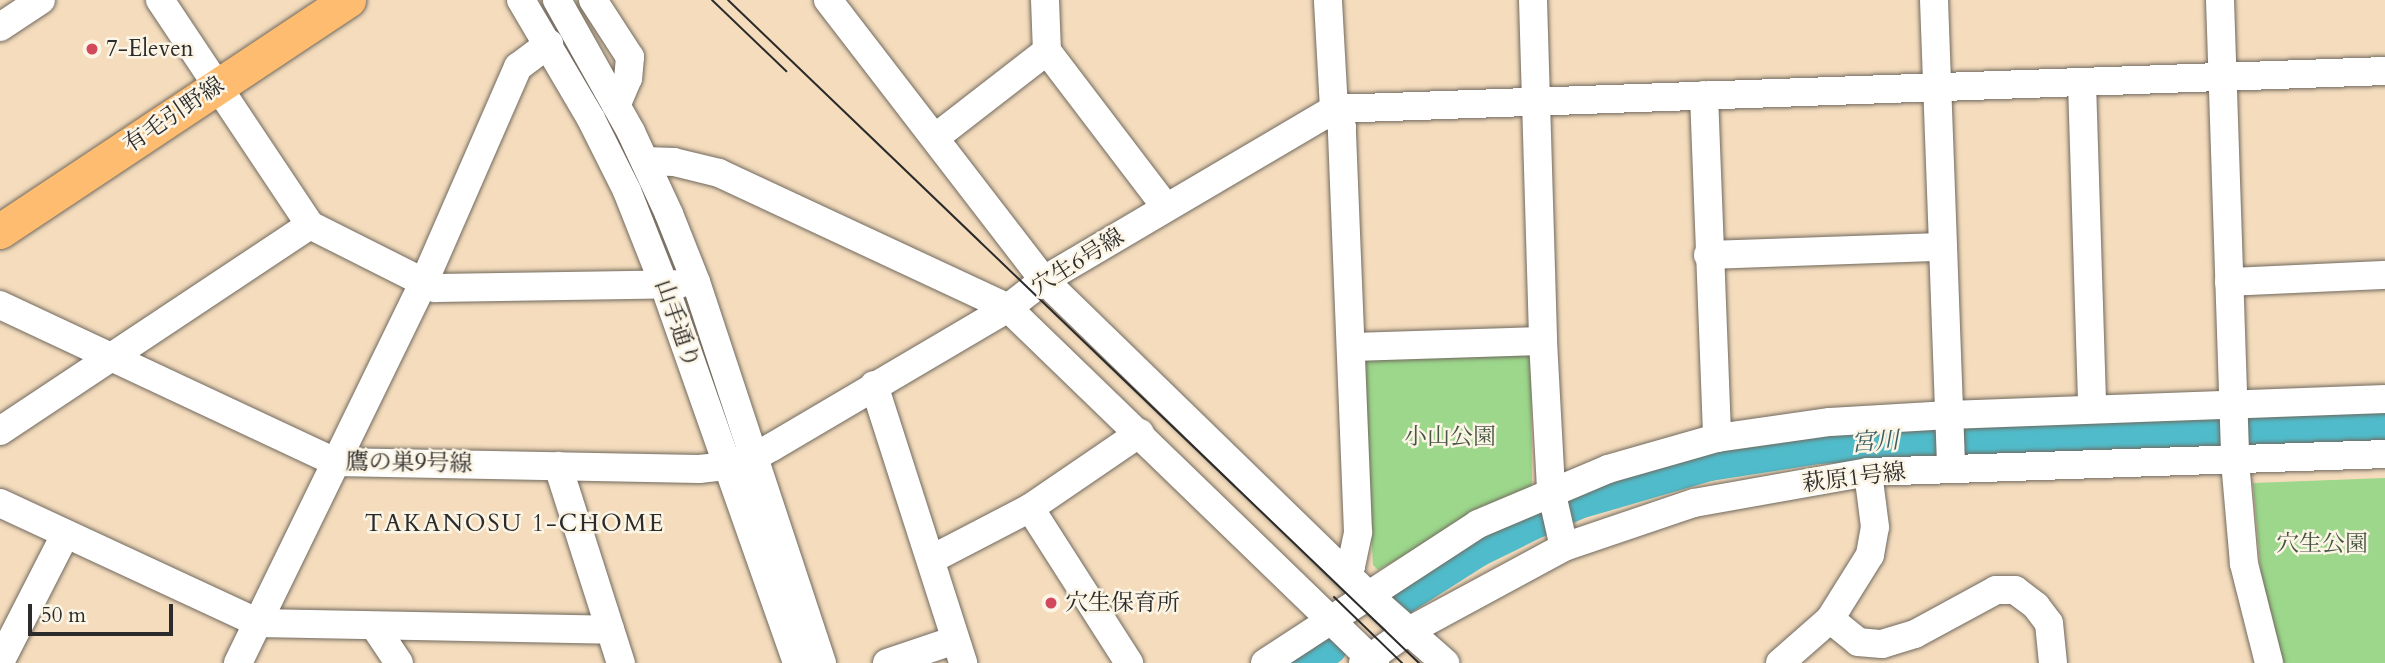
<!DOCTYPE html>
<html>
<head>
<meta charset="utf-8">
<style>
  body { margin:0 }
  #map { position:relative; width:2385px; height:663px; overflow:hidden; background:#f4dcbd; font-family:Cardo,"Noto Serif JP",serif }
  div>[style] { position:absolute }
  .green>* { inset:0; background:#9cd78b }
  .river>* { height:35px; margin:-17.5px; padding:0 17.5px; transform-origin:17.5px; border-radius:17.5px; background:#50bccb }
  .roads { filter:drop-shadow(0 0 2px #71695e) drop-shadow(0 0 2px #71695e) }
  .minor>* { height:28px; margin:-14px; padding:0 14px; transform-origin:14px; border-radius:14px; background:#fff }
  .major>* { height:35px; margin:-17.5px; padding:0 17.5px; transform-origin:17.5px; border-radius:17.5px; background:#fdbc70 }
  .tram>* { height:2px; margin:-1px; padding:0 1px; transform-origin:1px; border-radius:1px; background:#2b2b2b }
  .dots>* { width:19px; height:19px; translate:-50% -50%; box-sizing:border-box; border:4px solid #fcf5e5; border-radius:50% }
  span { translate:-50% -50%; white-space:nowrap; text-align:center; line-height:1.15; -webkit-text-stroke:5px #fcf5e5; paint-order:stroke }
  .poi-label { font-size:23px; color:#2b2b2b }
  .left { translate:0 -50%; text-align:left }
  .street-label { font-size:23px; color:#2b2b2b }
  .park-label { font-size:23px; color:#475643 }
  .water-label { font-size:24px; color:#385e63; font-style:italic }
  .neighbourhood-label { font-size:24px; color:#2b2b2b; letter-spacing:2px }
  .scale { position:absolute; left:28px; top:604px; width:145px; height:32px; box-sizing:border-box; border:4px solid #2b2b2b; border-top:0; padding-left:9px; font-size:21px; line-height:24px; white-space:nowrap; color:#2b2b2b; -webkit-text-stroke:5px #fcf5e5; paint-order:stroke }
</style>
</head>
<body>
<div id="map">
  <div class="green">
    <div style="clip-path:polygon(1523px 348px,1531px 356px,1532px 488px,1378px 570px,1373px 565px,1362px 360px)"></div>
    <div style="clip-path:polygon(2385px 478px,2385px 663px,2283px 663px,2261px 574px,2253px 483px)"></div>
  </div>
  <div class="river">
    <div style="left:1397px;top:600px;width:95px;rotate:-32.5deg"></div>
    <div style="left:1477px;top:549px;width:66px;rotate:-26.2deg"></div>
    <div style="left:1536px;top:520px;width:46px;rotate:-24.3deg"></div>
    <div style="left:1578px;top:501px;width:136px;rotate:-16.2deg"></div>
    <div style="left:1709px;top:463px;width:109px;rotate:-8.9deg"></div>
    <div style="left:1817px;top:446px;width:110px;rotate:-3.6deg"></div>
    <div style="left:1927px;top:439px;width:458px;rotate:-2deg"></div>
    <div style="left:1305px;top:663px;width:29px;rotate:-34deg"></div>
  </div>
  <div class="roads">
    <div class="minor">
      <div style="left:160px;top:0;width:270px;rotate:56.3deg"></div>
      <div style="left:310px;top:225px;width:140px;rotate:26.7deg"></div>
      <div style="left:435px;top:288px;width:244px;rotate:-0.9deg"></div>
      <div style="left:521px;top:0;width:138px;rotate:59.5deg"></div>
      <div style="left:591px;top:119px;width:80px;rotate:63.4deg"></div>
      <div style="left:627px;top:191px;width:101px;rotate:68.5deg"></div>
      <div style="left:664px;top:285px;width:401px;rotate:70.6deg"></div>
      <div style="left:557px;top:0;width:151px;rotate:60.7deg"></div>
      <div style="left:631px;top:132px;width:90px;rotate:65.1deg"></div>
      <div style="left:669px;top:214px;width:73px;rotate:68.3deg"></div>
      <div style="left:696px;top:282px;width:401px;rotate:71.7deg"></div>
      <div style="left:593px;top:0;width:68px;rotate:57deg"></div>
      <div style="left:630px;top:57px;width:21px;rotate:95deg"></div>
      <div style="left:628px;top:78px;width:30px;rotate:113deg"></div>
      <div style="left:828px;top:0;width:354px;rotate:52.4deg"></div>
      <div style="left:1044px;top:280px;width:452px;rotate:44.2deg"></div>
      <div style="left:1368px;top:595px;width:103px;rotate:41.4deg"></div>
      <div style="left:1045px;top:0;width:51px;rotate:87.8deg"></div>
      <div style="left:1047px;top:51px;width:196px;rotate:52.7deg"></div>
      <div style="left:1533px;top:0;width:341px;rotate:88.3deg"></div>
      <div style="left:1543px;top:341px;width:149px;rotate:86.9deg"></div>
      <div style="left:1551px;top:490px;width:58px;rotate:77.2deg"></div>
      <div style="left:1934px;top:0;width:468px;rotate:87.9deg"></div>
      <div style="left:2220px;top:0;width:461px;rotate:88.1deg"></div>
      <div style="left:2235px;top:461px;width:103px;rotate:85deg"></div>
      <div style="left:2244px;top:564px;width:102px;rotate:75.8deg"></div>
      <div style="left:0;top:27px;width:49px;rotate:-33.4deg"></div>
      <div style="left:2082px;top:83px;width:326px;rotate:88.2deg"></div>
      <div style="left:1704px;top:95px;width:343px;rotate:87.8deg"></div>
      <div style="left:936px;top:137px;width:140px;rotate:-37.8deg"></div>
      <div style="left:645px;top:161px;width:29px;rotate:2deg"></div>
      <div style="left:674px;top:162px;width:46px;rotate:13.7deg"></div>
      <div style="left:719px;top:173px;width:319px;rotate:25deg"></div>
      <div style="left:1008px;top:308px;width:511px;rotate:44.05deg"></div>
      <div style="left:1708px;top:255px;width:233px;rotate:-2deg"></div>
      <div style="left:2229px;top:282px;width:156px;rotate:-2.6deg"></div>
      <div style="left:0;top:305px;width:370px;rotate:25.1deg"></div>
      <div style="left:335px;top:462px;width:364px;rotate:1.1deg"></div>
      <div style="left:699px;top:469px;width:27px;rotate:-6deg"></div>
      <div style="left:726px;top:466px;width:28px;rotate:-17deg"></div>
      <div style="left:753px;top:458px;width:22px;rotate:-30deg"></div>
      <div style="left:772px;top:447px;width:274px;rotate:-30.5deg"></div>
      <div style="left:1008px;top:308px;width:46px;rotate:-37.9deg"></div>
      <div style="left:1044px;top:280px;width:337px;rotate:-30.5deg"></div>
      <div style="left:1334px;top:109px;width:109px;rotate:-93.2deg"></div>
      <div style="left:1351px;top:347px;width:192px;rotate:-1.8deg"></div>
      <div style="left:874px;top:385px;width:292px;rotate:72.2deg"></div>
      <div style="left:0;top:431px;width:372px;rotate:-33.6deg"></div>
      <div style="left:558px;top:466px;width:207px;rotate:72.3deg"></div>
      <div style="left:0;top:503px;width:285px;rotate:24.9deg"></div>
      <div style="left:259px;top:623px;width:351px;rotate:1.1deg"></div>
      <div style="left:1030px;top:508px;width:184px;rotate:57.4deg"></div>
      <div style="left:932px;top:559px;width:110px;rotate:-27.5deg"></div>
      <div style="left:1030px;top:508px;width:133px;rotate:-34.3deg"></div>
      <div style="left:1345px;top:571px;width:8px;rotate:-40deg"></div>
      <div style="left:1351px;top:566px;width:35px;rotate:-78deg"></div>
      <div style="left:1358px;top:532px;width:405px;rotate:-92.3deg"></div>
      <div style="left:1342px;top:127px;width:20px;rotate:-114deg"></div>
      <div style="left:1334px;top:109px;width:1052px;rotate:-2.07deg"></div>
      <div style="left:1830px;top:619px;width:36px;rotate:39deg"></div>
      <div style="left:1858px;top:642px;width:24px;rotate:5deg"></div>
      <div style="left:1882px;top:644px;width:34px;rotate:-17deg"></div>
      <div style="left:1915px;top:634px;width:92px;rotate:-28.5deg"></div>
      <div style="left:1996px;top:590px;width:19px"></div>
      <div style="left:2015px;top:590px;width:26px;rotate:37deg"></div>
      <div style="left:2036px;top:606px;width:21px;rotate:53deg"></div>
      <div style="left:2049px;top:623px;width:40px;rotate:84.3deg"></div>
      <div style="left:375px;top:627px;width:43px;rotate:56.3deg"></div>
      <div style="left:0;top:662px;width:143px;rotate:-62.9deg"></div>
      <div style="left:238px;top:663px;width:424px;rotate:-64deg"></div>
      <div style="left:424px;top:282px;width:235px;rotate:-66.4deg"></div>
      <div style="left:518px;top:67px;width:39px;rotate:-37deg"></div>
      <div style="left:887px;top:663px;width:72px;rotate:-18.7deg"></div>
      <div style="left:1265px;top:663px;width:254px;rotate:-33.1deg"></div>
      <div style="left:1478px;top:524px;width:141px;rotate:-22.9deg"></div>
      <div style="left:1608px;top:469px;width:113px;rotate:-15.9deg"></div>
      <div style="left:1717px;top:438px;width:114px;rotate:-8.1deg"></div>
      <div style="left:1830px;top:422px;width:119px;rotate:-3.4deg"></div>
      <div style="left:1949px;top:415px;width:436px;rotate:-2.1deg"></div>
      <div style="left:1363px;top:663px;width:54px;rotate:-35.2deg"></div>
      <div style="left:1407px;top:632px;width:179px;rotate:-28.4deg"></div>
      <div style="left:1564px;top:547px;width:137px;rotate:-18.7deg"></div>
      <div style="left:1694px;top:503px;width:177px;rotate:-10.1deg"></div>
      <div style="left:1868px;top:472px;width:517px;rotate:-1.99deg"></div>
      <div style="left:1780px;top:663px;width:67px;rotate:-41.3deg"></div>
      <div style="left:1830px;top:619px;width:75px;rotate:-58deg"></div>
      <div style="left:1870px;top:555px;width:28px;rotate:-80deg"></div>
      <div style="left:1875px;top:527px;width:55px;rotate:-97.3deg"></div>
    </div>
    <div class="major">
      <div style="left:0;top:231px;width:418px;rotate:-33.6deg"></div>
    </div>
  </div>
  <div class="tram">
    <div style="left:712px;top:0;width:103px;rotate:43.8deg"></div>
    <div style="left:728px;top:0;width:958px;rotate:43.82deg"></div>
    <div style="left:1334px;top:597px;width:95px;rotate:44.1deg"></div>
  </div>
  <div class="dots">
    <div style="left:92px;top:49px;background:#d1495b"></div>
    <div style="left:1051px;top:603px;background:#d1495b"></div>
  </div>
  <div class="poi-label">
    <span class="left" style="left:106px;top:49px">7-Eleven</span>
    <span class="left" style="left:1065px;top:603px">穴生保育所</span>
  </div>
  <div class="street-label">
    <span style="left:174px;top:115px;rotate:-34deg">有毛引野線</span>
    <span style="left:1078px;top:262px;rotate:-32deg">穴生6号線</span>
    <span style="left:677px;top:324px;rotate:71deg">山手通り</span>
    <span style="left:409px;top:463px;rotate:1deg">鷹の巣9号線</span>
    <span style="left:1854px;top:478px;rotate:-7deg">萩原1号線</span>
  </div>
  <div class="park-label">
    <span style="left:1450px;top:437px">小山公園</span>
    <span style="left:2322px;top:544px">穴生公園</span>
  </div>
  <div class="water-label">
    <span style="left:1875px;top:442px;rotate:-4deg">宮川</span>
  </div>
  <div class="neighbourhood-label">
    <span style="left:515px;top:524px">TAKANOSU 1-CHOME</span>
  </div>
  <div class="scale">50 m</div>
</div>
</body>
</html>
